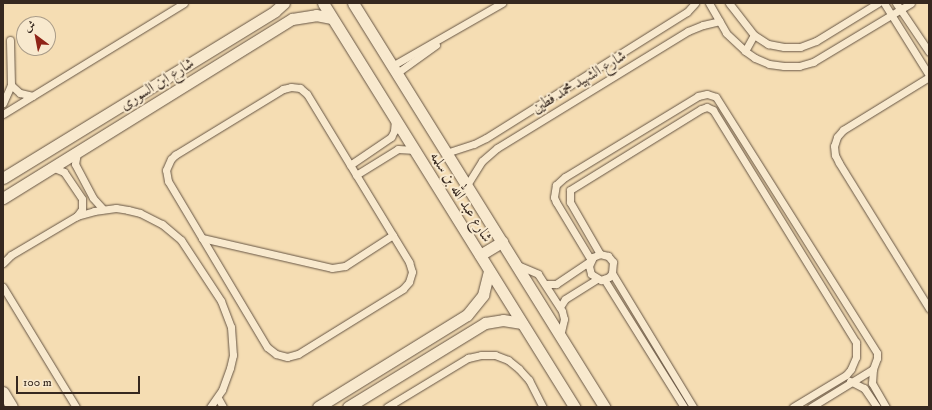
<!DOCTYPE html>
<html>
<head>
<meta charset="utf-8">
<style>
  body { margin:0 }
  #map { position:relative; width:932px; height:410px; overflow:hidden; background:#f5ddb3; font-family:"IM FELL DW Pica",Amiri,serif }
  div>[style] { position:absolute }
  .roads { filter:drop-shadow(0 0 1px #654) drop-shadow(0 0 1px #654) }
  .street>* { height:7px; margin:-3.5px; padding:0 3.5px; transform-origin:3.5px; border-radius:3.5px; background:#f8e9ce }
  .secondary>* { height:11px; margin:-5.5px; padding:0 5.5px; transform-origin:5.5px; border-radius:5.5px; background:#f8e9ce }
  span { translate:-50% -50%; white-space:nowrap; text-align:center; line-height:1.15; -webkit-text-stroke:4px #f8e9ce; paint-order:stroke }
  .street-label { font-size:15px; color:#36281f }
  .frame { position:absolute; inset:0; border:4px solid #36281f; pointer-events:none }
  .north { position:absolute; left:16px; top:16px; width:40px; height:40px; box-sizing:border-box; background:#f8e9ce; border:1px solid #aa9c88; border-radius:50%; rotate:328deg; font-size:11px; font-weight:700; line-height:16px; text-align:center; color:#36281f }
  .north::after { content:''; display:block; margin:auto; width:14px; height:18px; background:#8f2418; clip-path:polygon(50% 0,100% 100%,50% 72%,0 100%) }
  .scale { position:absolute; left:16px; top:376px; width:124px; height:18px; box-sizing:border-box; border:2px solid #36281f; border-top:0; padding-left:5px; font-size:12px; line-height:14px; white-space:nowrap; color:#36281f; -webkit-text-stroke:3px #f8e9ce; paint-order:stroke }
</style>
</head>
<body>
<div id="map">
  <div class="roads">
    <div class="street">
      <div style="left:709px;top:3px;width:34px;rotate:60deg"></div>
      <div style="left:726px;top:33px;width:26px;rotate:43deg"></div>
      <div style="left:745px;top:51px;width:12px;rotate:35deg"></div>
      <div style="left:755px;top:58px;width:15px;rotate:23deg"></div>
      <div style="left:769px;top:64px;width:15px;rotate:8deg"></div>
      <div style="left:784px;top:66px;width:15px"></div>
      <div style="left:799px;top:66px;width:15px;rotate:-16deg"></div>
      <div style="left:813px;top:62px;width:114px;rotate:-31deg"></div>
      <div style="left:729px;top:3px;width:41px;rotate:52deg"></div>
      <div style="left:754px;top:35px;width:17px;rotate:33deg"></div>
      <div style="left:768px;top:44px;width:16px;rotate:11deg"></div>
      <div style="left:784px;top:47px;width:16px"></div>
      <div style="left:800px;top:47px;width:17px;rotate:-21deg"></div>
      <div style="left:816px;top:41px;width:73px;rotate:-31.5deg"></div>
      <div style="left:884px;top:3px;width:85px;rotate:58deg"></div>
      <div style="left:896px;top:3px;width:59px;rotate:56deg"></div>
      <div style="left:745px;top:51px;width:18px;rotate:-61deg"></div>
      <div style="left:392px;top:66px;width:127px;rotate:-29.8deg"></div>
      <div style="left:397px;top:73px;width:48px;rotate:-35.7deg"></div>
      <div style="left:929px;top:77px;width:101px;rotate:148.4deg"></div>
      <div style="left:843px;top:130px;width:9px;rotate:131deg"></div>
      <div style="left:837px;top:137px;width:9px;rotate:108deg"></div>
      <div style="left:834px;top:146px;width:9px;rotate:84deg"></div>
      <div style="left:835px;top:155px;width:9px;rotate:63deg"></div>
      <div style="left:839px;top:163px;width:171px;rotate:58.2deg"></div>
      <div style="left:11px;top:85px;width:12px;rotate:42deg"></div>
      <div style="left:20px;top:93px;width:13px;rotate:13deg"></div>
      <div style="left:291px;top:87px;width:9px;rotate:6deg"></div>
      <div style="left:300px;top:88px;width:9px;rotate:41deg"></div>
      <div style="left:307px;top:94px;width:197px;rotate:58.7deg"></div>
      <div style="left:409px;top:262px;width:10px;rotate:73deg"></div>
      <div style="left:412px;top:272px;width:10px;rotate:107deg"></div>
      <div style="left:409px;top:282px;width:9px;rotate:131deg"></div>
      <div style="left:403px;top:289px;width:123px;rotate:148.2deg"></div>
      <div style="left:298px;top:354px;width:11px;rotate:165deg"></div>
      <div style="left:287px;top:357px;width:11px;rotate:-165deg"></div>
      <div style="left:276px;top:354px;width:11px;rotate:-142deg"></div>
      <div style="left:267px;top:347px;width:193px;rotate:-120.8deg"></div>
      <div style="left:168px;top:181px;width:11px;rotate:-100deg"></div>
      <div style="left:166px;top:170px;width:12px;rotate:-66deg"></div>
      <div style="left:171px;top:159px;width:6px;rotate:-45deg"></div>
      <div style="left:175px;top:155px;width:127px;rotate:-31.4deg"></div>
      <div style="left:283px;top:89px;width:8px;rotate:-14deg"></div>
      <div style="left:3px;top:103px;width:20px;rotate:-66deg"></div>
      <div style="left:11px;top:85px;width:45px;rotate:-91.3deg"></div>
      <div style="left:3px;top:114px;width:212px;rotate:-31.5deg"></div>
      <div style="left:77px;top:152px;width:12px;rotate:99deg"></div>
      <div style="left:75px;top:164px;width:38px;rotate:62deg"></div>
      <div style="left:93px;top:198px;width:15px;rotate:48deg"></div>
      <div style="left:446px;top:153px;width:29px;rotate:-18deg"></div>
      <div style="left:474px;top:144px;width:13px;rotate:-27deg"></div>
      <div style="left:486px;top:138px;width:237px;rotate:-32.1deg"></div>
      <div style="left:687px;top:12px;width:12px;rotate:-48deg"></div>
      <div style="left:350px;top:165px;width:50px;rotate:-34.3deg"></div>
      <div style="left:391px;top:137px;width:7px;rotate:-63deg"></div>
      <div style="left:394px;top:131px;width:11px;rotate:-85deg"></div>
      <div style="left:52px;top:167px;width:13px;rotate:23deg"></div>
      <div style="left:64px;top:172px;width:32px;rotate:56deg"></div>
      <div style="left:82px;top:199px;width:10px;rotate:90deg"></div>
      <div style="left:82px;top:209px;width:9px;rotate:126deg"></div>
      <div style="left:356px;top:175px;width:49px;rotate:-31.8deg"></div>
      <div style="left:398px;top:149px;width:17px;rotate:3deg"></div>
      <div style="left:467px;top:185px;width:28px;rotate:-58deg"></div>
      <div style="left:482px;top:161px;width:20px;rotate:-41deg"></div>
      <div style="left:497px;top:148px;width:224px;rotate:-31.5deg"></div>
      <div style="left:688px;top:31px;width:16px;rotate:-22deg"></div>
      <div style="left:703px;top:25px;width:17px;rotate:-13deg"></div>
      <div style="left:202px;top:238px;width:133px;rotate:13deg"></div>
      <div style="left:332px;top:268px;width:13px;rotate:-9deg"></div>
      <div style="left:345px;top:266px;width:57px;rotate:-32.9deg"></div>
      <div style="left:600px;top:254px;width:8px;rotate:157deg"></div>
      <div style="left:593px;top:257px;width:10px;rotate:114deg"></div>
      <div style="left:589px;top:266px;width:8px;rotate:76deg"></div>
      <div style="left:591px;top:274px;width:12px;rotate:31deg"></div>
      <div style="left:601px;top:280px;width:9px;rotate:-21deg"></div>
      <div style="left:609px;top:277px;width:5px;rotate:-53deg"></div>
      <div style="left:612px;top:273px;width:11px;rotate:-85deg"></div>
      <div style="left:613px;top:262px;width:8px;rotate:-130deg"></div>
      <div style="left:608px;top:256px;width:8px;rotate:-166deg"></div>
      <div style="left:600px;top:254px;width:60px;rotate:-120deg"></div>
      <div style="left:570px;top:202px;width:12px;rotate:-90deg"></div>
      <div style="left:570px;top:190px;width:154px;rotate:-31.7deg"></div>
      <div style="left:701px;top:109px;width:6px;rotate:-18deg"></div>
      <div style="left:707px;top:107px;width:7px;rotate:27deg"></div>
      <div style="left:713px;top:110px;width:273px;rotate:58.4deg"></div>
      <div style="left:856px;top:342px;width:15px;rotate:90deg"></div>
      <div style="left:856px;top:357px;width:13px;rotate:113deg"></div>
      <div style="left:851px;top:369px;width:8px;rotate:130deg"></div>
      <div style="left:846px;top:375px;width:62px;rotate:148.9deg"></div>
      <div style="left:591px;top:260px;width:68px;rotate:-121.1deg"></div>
      <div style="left:556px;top:202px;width:5px;rotate:-112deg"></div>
      <div style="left:554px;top:197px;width:12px;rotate:-81deg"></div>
      <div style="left:556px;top:185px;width:12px;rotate:-42deg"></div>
      <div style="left:565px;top:177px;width:156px;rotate:-31.3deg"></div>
      <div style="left:698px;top:96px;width:9px;rotate:-13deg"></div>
      <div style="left:707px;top:94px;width:9px;rotate:18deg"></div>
      <div style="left:716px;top:97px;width:302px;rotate:57.8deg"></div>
      <div style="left:877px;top:353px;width:5px;rotate:90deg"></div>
      <div style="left:877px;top:358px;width:12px;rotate:110deg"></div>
      <div style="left:873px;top:369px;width:73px;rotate:148.5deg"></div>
      <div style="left:3px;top:263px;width:11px;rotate:-45deg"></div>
      <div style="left:11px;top:255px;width:77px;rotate:-30.6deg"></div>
      <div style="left:77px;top:216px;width:18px;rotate:-16deg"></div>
      <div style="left:94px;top:211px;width:22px;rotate:-8deg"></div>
      <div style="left:116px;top:208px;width:12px;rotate:9deg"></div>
      <div style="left:128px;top:210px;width:12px;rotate:14deg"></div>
      <div style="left:140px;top:213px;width:25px;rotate:27deg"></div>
      <div style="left:162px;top:224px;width:25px;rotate:40deg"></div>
      <div style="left:181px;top:240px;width:73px;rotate:56.7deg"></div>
      <div style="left:221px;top:301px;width:28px;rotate:69deg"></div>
      <div style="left:231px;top:327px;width:28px;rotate:86deg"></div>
      <div style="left:233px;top:355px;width:13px;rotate:103deg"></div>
      <div style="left:230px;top:368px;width:23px;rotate:110deg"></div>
      <div style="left:222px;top:390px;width:21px;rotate:125deg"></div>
      <div style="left:515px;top:264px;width:25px;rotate:23deg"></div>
      <div style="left:538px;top:274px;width:44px;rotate:57deg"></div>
      <div style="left:562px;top:311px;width:8px;rotate:76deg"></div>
      <div style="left:564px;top:319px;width:18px;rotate:103deg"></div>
      <div style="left:612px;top:273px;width:157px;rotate:58.8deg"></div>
      <div style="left:604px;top:279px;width:151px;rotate:58deg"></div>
      <div style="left:546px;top:284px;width:10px"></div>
      <div style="left:556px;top:284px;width:40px;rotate:-34deg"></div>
      <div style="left:3px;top:287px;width:140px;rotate:58.7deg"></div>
      <div style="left:560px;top:307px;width:9px;rotate:-58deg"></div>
      <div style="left:565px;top:299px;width:38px;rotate:-32deg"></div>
      <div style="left:873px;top:369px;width:14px;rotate:94deg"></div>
      <div style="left:872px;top:383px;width:28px;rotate:60deg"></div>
      <div style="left:850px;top:381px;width:16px;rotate:27deg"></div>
      <div style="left:864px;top:388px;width:23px;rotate:56deg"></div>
      <div style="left:218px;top:398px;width:10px;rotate:61deg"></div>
      <div style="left:387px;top:407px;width:95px;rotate:-31.2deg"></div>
      <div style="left:468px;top:358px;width:13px;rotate:-13deg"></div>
      <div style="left:481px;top:355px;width:14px"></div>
      <div style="left:495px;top:355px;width:14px;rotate:21deg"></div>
      <div style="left:508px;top:360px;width:14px;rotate:39deg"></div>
      <div style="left:519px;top:369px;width:15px;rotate:48deg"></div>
      <div style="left:529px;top:380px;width:30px;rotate:63deg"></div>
    </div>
    <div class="secondary">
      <div style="left:323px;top:3px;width:476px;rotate:58.1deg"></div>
      <div style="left:353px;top:3px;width:476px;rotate:58.1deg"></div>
      <div style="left:3px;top:178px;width:319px;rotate:-31.5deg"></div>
      <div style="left:275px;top:11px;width:12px;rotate:-42deg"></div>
      <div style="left:3px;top:198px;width:340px;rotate:-31.8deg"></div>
      <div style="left:292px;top:19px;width:24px;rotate:-9deg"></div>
      <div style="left:316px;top:15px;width:16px;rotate:11deg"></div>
      <div style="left:480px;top:255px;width:26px;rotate:-31deg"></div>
      <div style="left:3px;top:392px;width:17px;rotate:59deg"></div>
      <div style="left:318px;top:407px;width:175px;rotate:-31.7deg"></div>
      <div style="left:467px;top:315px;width:26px;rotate:-51deg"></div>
      <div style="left:483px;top:295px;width:25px;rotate:-76deg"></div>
      <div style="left:348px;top:407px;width:161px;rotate:-31.5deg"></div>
      <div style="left:485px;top:323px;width:18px;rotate:-9deg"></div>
      <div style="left:503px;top:320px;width:19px;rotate:9deg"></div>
    </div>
  </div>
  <div class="street-label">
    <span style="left:579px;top:82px;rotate:-31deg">شارع الشهيد محمد فطين</span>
    <span style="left:157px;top:84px;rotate:-32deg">شارع ابن السورى</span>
    <span style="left:461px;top:197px;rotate:58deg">شارع عبد الله بن سلمه</span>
  </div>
  <div class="frame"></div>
  <div class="north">ش</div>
  <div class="scale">100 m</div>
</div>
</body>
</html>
